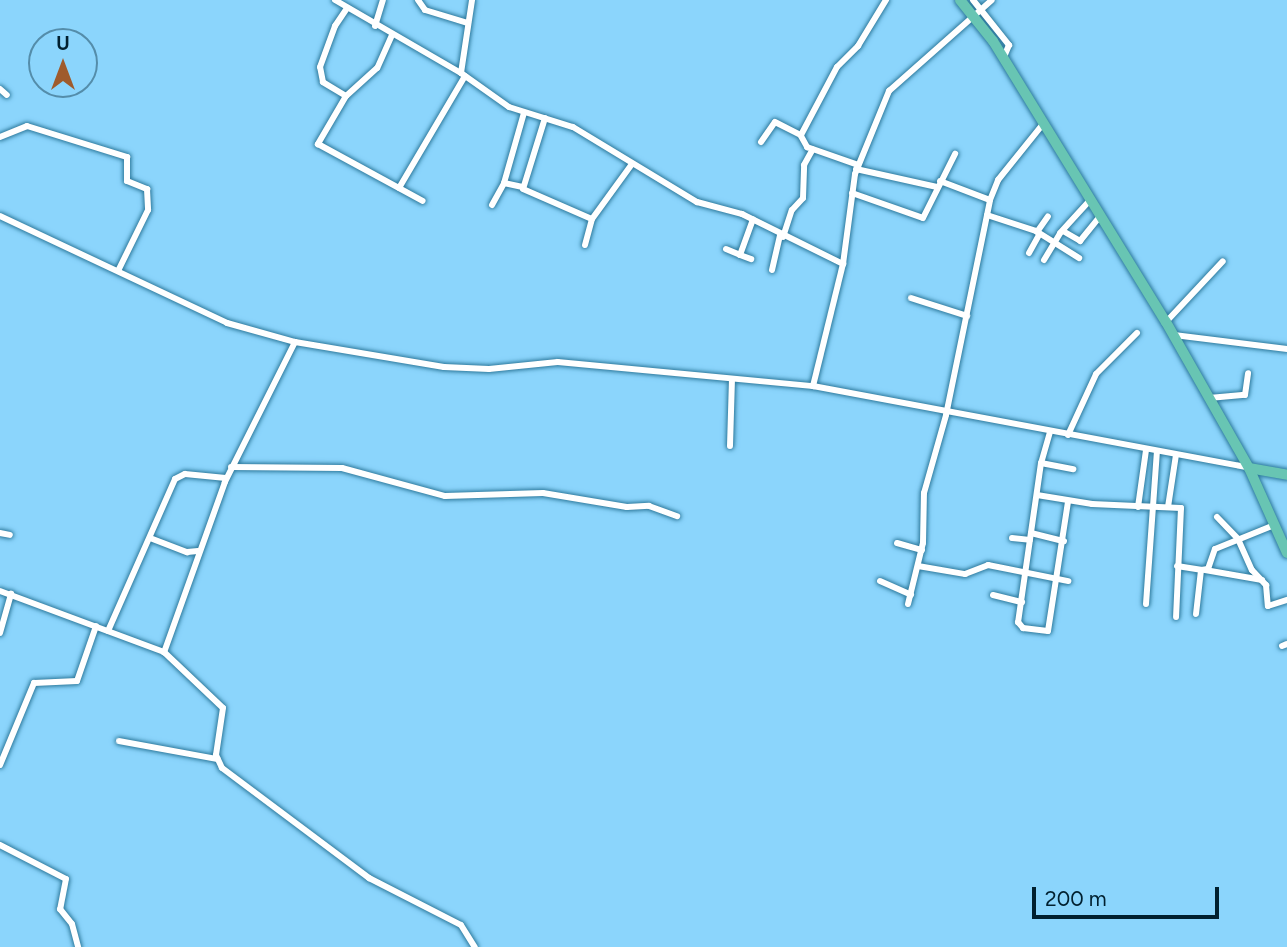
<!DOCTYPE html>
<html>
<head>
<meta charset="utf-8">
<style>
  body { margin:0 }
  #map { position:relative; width:1287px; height:947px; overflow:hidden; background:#8bd5fc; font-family:Figtree,sans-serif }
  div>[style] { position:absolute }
  .roads { filter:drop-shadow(0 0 2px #2e7a9d) drop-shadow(0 0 2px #2e7a9d) }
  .minor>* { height:6px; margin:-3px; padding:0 3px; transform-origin:3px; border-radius:3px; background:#fff }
  .primary>* { height:10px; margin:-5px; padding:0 5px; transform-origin:5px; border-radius:5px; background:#68c5b3 }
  span { translate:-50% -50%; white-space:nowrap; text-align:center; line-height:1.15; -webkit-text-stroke:7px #8bd5fc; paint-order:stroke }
  .north { position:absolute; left:28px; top:28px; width:70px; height:70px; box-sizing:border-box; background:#8bd5fc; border:2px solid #548daa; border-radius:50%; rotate:0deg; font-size:19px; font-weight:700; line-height:28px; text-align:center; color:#01202f }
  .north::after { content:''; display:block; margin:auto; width:24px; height:32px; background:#9f5b2c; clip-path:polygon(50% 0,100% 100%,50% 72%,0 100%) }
  .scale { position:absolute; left:1032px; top:887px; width:187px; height:32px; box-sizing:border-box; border:4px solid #01202f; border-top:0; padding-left:9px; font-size:21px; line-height:24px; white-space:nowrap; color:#01202f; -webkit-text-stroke:5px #8bd5fc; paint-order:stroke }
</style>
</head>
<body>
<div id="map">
  <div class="roads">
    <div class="minor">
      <div style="left:335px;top:0;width:146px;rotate:30.1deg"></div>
      <div style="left:461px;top:73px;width:59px;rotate:35.3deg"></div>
      <div style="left:509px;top:107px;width:67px;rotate:17.4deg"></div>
      <div style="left:573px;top:127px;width:145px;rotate:31.2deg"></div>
      <div style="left:697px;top:202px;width:47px;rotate:14.9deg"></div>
      <div style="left:742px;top:214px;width:113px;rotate:26.3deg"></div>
      <div style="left:843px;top:264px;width:91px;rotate:-82.4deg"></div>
      <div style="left:855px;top:174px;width:90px;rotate:-67.7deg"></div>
      <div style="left:889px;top:91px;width:137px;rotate:-41.5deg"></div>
      <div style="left:418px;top:0;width:12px;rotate:55deg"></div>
      <div style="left:425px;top:10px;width:45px;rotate:16.8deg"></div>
      <div style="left:973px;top:0;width:58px;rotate:51.3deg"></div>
      <div style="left:1009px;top:45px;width:13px;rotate:113deg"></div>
      <div style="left:375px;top:26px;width:27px;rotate:-73deg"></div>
      <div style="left:392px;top:35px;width:36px;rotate:114deg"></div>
      <div style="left:377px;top:68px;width:42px;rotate:137.9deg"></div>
      <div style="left:346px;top:96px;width:56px;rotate:120.3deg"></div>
      <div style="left:318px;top:144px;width:119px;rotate:28.5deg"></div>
      <div style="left:461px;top:73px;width:74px;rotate:-81.4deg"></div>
      <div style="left:0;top:89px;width:9px;rotate:41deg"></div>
      <div style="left:346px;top:96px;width:27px;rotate:-149deg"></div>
      <div style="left:323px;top:82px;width:15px;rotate:-101deg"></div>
      <div style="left:320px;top:67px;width:44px;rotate:-69.9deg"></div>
      <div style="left:335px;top:26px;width:22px;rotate:-56deg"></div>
      <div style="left:545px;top:118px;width:74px;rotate:107.2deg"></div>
      <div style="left:523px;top:189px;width:75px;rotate:23.5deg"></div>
      <div style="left:592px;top:219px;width:68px;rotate:-54deg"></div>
      <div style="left:801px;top:136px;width:13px;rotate:61deg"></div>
      <div style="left:807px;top:147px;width:54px;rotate:19.4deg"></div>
      <div style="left:0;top:137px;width:29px;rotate:-22deg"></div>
      <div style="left:27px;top:126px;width:105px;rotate:17.2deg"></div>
      <div style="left:127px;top:157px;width:24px;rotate:90deg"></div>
      <div style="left:127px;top:181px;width:22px;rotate:22deg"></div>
      <div style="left:147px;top:189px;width:21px;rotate:87deg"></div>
      <div style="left:148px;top:210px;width:66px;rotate:116.2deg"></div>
      <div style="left:761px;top:142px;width:24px;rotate:-55deg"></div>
      <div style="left:775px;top:122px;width:29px;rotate:27deg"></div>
      <div style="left:801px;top:135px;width:77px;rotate:-62.1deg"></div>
      <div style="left:837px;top:67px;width:30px;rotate:-45deg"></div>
      <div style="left:858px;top:46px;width:54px;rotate:-58.7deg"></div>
      <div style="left:856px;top:169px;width:83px;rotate:12.5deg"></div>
      <div style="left:940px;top:181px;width:53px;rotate:20.8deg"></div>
      <div style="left:504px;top:183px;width:73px;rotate:-74.1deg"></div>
      <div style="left:399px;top:188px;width:130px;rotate:-59.5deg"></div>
      <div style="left:852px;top:193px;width:75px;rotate:19.4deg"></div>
      <div style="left:923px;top:218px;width:72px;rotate:-63.4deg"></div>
      <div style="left:492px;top:205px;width:25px;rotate:-61deg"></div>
      <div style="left:504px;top:183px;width:19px;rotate:12deg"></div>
      <div style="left:987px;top:215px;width:52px;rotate:18.1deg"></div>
      <div style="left:1036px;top:231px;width:51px;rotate:32.1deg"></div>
      <div style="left:0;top:216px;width:251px;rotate:25.2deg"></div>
      <div style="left:227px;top:323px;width:71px;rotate:15.6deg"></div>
      <div style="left:295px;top:342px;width:151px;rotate:9.5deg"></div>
      <div style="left:444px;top:367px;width:45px;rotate:2.5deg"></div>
      <div style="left:489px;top:369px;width:69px;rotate:-5.8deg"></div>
      <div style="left:558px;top:362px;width:256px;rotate:5.4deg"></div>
      <div style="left:813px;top:386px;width:441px;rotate:10.6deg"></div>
      <div style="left:1063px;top:231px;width:20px;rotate:30deg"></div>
      <div style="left:1080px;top:241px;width:33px;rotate:-51deg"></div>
      <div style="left:1037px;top:232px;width:19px;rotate:-55deg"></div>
      <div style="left:783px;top:237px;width:28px;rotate:-72deg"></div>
      <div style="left:792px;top:210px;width:16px;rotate:-47deg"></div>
      <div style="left:803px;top:198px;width:33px;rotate:-88deg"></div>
      <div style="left:804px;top:165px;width:18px;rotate:-61deg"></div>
      <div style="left:585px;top:245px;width:27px;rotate:-75deg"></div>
      <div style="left:726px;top:249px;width:15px;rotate:23deg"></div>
      <div style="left:740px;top:255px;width:38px;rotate:-70deg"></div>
      <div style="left:1029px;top:253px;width:21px;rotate:-61deg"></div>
      <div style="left:740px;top:255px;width:12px;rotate:20deg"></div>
      <div style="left:1044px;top:260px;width:31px;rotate:-59deg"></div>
      <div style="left:1060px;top:233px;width:46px;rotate:-47.6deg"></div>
      <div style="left:772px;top:270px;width:36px;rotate:-77deg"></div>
      <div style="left:911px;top:298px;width:59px;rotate:17.8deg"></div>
      <div style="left:1166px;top:322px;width:83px;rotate:-46.9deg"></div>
      <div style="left:1174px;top:335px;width:114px;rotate:7.1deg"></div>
      <div style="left:295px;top:342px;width:157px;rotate:116.6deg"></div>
      <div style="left:225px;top:482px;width:181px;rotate:109.7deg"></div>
      <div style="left:164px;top:652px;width:81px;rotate:43.5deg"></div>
      <div style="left:223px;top:708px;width:48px;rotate:98.5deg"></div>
      <div style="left:216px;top:755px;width:14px;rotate:65deg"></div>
      <div style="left:222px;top:768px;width:184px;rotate:36.8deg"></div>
      <div style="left:369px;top:878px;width:103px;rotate:27.1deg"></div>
      <div style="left:461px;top:925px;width:26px;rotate:58deg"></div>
      <div style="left:813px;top:386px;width:126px;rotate:-76.2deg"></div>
      <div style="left:1209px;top:398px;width:36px;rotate:-5deg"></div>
      <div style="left:1245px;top:395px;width:22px;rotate:-82deg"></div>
      <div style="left:1050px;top:432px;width:32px;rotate:106deg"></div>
      <div style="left:1041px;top:463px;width:161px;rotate:98.2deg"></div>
      <div style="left:1018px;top:622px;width:8px;rotate:50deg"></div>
      <div style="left:1023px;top:628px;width:25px;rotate:7deg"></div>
      <div style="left:1048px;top:631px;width:131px;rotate:-81.2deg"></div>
      <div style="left:1068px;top:435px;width:67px;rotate:-65.3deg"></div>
      <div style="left:1096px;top:374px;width:58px;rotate:-45deg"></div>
      <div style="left:730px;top:446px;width:67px;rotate:-88.3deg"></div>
      <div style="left:1041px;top:463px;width:33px;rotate:11deg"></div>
      <div style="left:231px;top:467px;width:111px;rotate:0.5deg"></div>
      <div style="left:342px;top:468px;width:107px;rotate:15.2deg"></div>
      <div style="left:445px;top:496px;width:98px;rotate:-1.8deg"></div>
      <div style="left:543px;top:493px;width:85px;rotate:9.5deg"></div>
      <div style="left:627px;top:507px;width:22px;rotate:-3deg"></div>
      <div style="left:649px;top:506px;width:30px;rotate:20deg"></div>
      <div style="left:1037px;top:495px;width:56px;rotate:9.3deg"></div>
      <div style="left:1092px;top:504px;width:89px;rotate:2.6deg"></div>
      <div style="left:1181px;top:508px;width:109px;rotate:92.6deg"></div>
      <div style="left:1138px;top:507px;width:58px;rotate:-82deg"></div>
      <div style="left:1168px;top:507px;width:53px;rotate:-81.3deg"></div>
      <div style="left:1217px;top:517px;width:30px;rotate:46deg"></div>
      <div style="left:1238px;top:539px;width:34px;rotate:66deg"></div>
      <div style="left:1252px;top:570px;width:21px;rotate:47deg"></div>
      <div style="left:1266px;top:585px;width:21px;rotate:85deg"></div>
      <div style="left:1268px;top:606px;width:20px;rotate:-18deg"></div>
      <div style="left:0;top:533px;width:10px;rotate:11deg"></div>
      <div style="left:1031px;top:533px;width:34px;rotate:14deg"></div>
      <div style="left:150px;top:538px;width:40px;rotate:21deg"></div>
      <div style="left:187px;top:552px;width:11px;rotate:-5deg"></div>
      <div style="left:1012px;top:538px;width:18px;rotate:6deg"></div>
      <div style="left:897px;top:543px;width:26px;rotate:16deg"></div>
      <div style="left:918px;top:566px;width:48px;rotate:9.7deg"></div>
      <div style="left:965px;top:574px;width:25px;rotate:-21deg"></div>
      <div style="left:988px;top:565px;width:82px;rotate:11.3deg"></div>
      <div style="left:1177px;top:566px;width:24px;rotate:9deg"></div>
      <div style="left:1205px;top:570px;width:58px;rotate:10deg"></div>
      <div style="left:880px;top:581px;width:34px;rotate:24deg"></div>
      <div style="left:0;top:591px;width:175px;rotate:20.4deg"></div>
      <div style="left:993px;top:595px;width:30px;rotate:14deg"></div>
      <div style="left:908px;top:604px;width:63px;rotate:-76.2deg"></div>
      <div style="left:923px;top:543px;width:50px;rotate:-88.9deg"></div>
      <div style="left:924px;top:493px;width:81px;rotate:-74.2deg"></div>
      <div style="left:946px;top:415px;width:219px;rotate:-78.4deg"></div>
      <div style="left:990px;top:200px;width:22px;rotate:-68deg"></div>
      <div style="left:998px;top:180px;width:72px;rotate:-51.2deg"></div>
      <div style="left:1146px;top:604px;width:153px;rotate:-85.9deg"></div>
      <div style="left:1196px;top:614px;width:44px;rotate:-83.5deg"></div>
      <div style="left:1201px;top:570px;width:7px;rotate:-8deg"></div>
      <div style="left:1208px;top:569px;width:21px;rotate:-71deg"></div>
      <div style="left:1215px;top:549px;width:64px;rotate:-22.1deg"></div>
      <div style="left:108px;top:631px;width:166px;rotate:-66.2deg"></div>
      <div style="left:175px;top:479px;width:11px;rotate:-27deg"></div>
      <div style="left:185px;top:474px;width:41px;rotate:5.6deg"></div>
      <div style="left:0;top:633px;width:41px;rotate:-74.2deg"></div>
      <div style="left:1282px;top:646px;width:5px;rotate:-22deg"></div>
      <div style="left:119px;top:741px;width:100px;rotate:10.4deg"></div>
      <div style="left:0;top:765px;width:89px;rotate:-67.5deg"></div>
      <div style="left:34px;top:683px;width:43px;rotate:-2.7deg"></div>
      <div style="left:77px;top:681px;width:58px;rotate:-70.9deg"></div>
      <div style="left:0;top:845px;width:74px;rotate:27.3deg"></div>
      <div style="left:66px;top:879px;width:31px;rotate:101deg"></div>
      <div style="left:60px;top:909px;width:19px;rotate:51deg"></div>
      <div style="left:72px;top:924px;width:24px;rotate:75deg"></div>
    </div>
    <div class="primary">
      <div style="left:960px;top:0;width:53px;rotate:51.2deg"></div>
      <div style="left:993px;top:41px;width:330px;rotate:58.4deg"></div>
      <div style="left:1166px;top:322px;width:168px;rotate:60.4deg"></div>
      <div style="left:1249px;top:468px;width:93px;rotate:65.9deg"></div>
      <div style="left:1249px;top:468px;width:39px;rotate:10deg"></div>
    </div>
  </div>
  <div class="north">U</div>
  <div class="scale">200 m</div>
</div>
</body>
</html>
